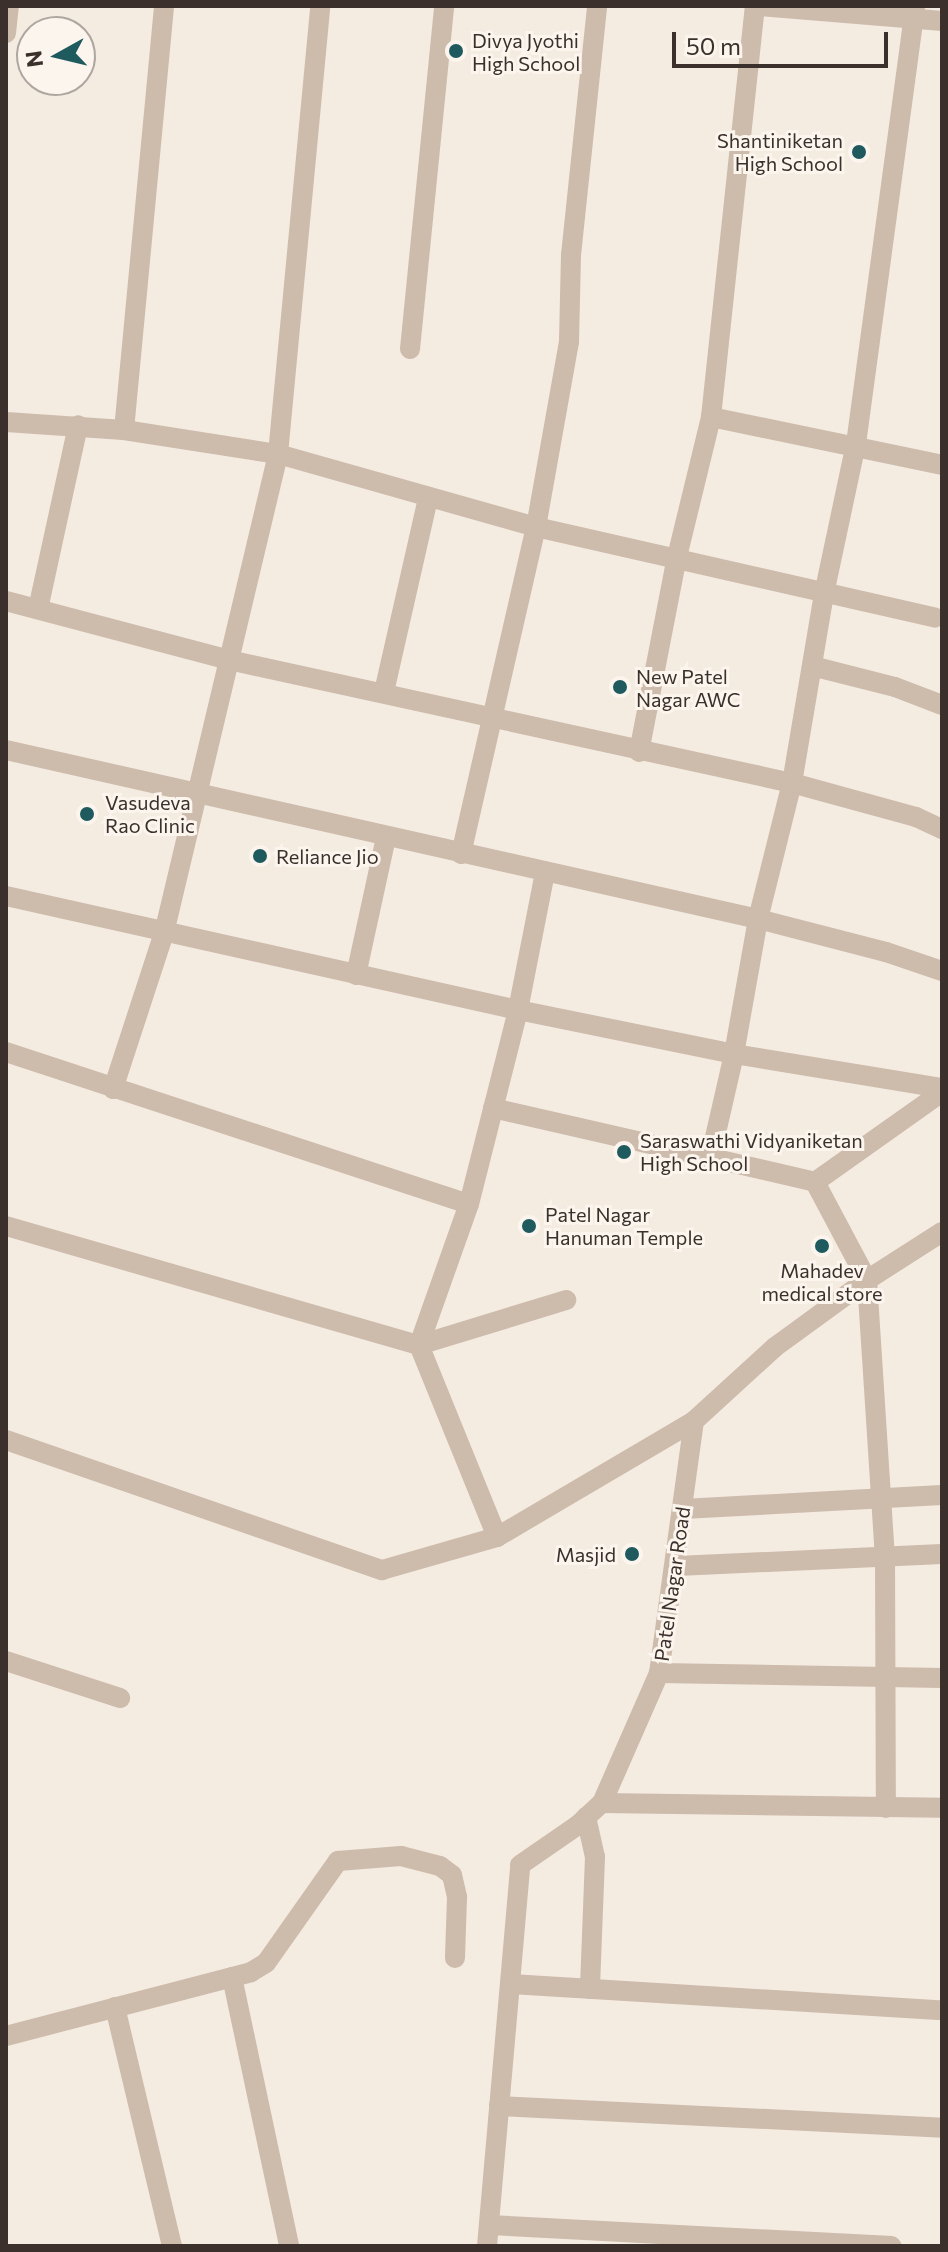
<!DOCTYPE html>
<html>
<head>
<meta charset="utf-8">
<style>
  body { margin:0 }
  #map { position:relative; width:948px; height:2252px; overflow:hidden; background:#f4ebe1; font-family:Commissioner,sans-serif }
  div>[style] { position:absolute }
  .minor>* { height:20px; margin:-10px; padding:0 10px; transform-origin:10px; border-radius:10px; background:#cdbbac }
  .dots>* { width:22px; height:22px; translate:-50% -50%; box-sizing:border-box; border:4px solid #fbf5ee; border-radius:50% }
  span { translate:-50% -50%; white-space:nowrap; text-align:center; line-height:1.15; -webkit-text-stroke:6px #fbf5ee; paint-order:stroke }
  .poi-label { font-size:20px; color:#3b302b }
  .left { translate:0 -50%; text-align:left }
  .right { translate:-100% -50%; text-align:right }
  .street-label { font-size:20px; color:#3b302b }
  .frame { position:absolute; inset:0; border:8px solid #3b302b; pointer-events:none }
  .north { position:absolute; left:16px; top:16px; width:80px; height:80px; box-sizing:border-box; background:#fbf5ee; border:2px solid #aea6a0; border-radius:50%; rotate:262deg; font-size:22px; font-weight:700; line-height:32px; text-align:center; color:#3b302b }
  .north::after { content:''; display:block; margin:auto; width:28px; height:36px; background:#1f5a5e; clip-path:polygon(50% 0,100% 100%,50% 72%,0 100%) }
  .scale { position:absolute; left:672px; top:32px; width:216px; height:36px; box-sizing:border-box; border:4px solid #3b302b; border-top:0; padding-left:10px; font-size:24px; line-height:28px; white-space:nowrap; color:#3b302b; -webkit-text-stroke:6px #fbf5ee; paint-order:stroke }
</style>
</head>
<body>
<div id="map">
  <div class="minor">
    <div style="left:760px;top:6px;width:183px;rotate:4.7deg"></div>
    <div style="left:6px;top:33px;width:27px;rotate:-84deg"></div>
    <div style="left:410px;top:349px;width:345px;rotate:-84.3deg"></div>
    <div style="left:711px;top:417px;width:236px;rotate:11.7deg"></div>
    <div style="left:6px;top:422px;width:118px;rotate:3.9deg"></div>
    <div style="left:124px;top:430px;width:156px;rotate:8.9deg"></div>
    <div style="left:278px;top:454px;width:268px;rotate:15.8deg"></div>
    <div style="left:536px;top:527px;width:409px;rotate:12.8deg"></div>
    <div style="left:124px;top:430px;width:426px;rotate:-84.6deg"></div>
    <div style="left:6px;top:601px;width:231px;rotate:14.8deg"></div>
    <div style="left:229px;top:660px;width:576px;rotate:12.32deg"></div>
    <div style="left:792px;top:783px;width:129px;rotate:15.3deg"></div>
    <div style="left:916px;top:817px;width:29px;rotate:25deg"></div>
    <div style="left:38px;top:609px;width:188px;rotate:-77.7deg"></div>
    <div style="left:812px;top:666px;width:86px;rotate:14.2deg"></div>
    <div style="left:895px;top:687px;width:50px;rotate:21deg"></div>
    <div style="left:384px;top:692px;width:199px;rotate:-77.2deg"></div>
    <div style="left:6px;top:750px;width:771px;rotate:12.67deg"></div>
    <div style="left:758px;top:919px;width:132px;rotate:14.5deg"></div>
    <div style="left:886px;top:952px;width:59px;rotate:18.7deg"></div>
    <div style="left:639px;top:752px;width:195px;rotate:-79deg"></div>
    <div style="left:676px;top:561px;width:148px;rotate:-76.3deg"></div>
    <div style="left:711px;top:417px;width:413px;rotate:-83.9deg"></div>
    <div style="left:461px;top:854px;width:335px;rotate:-77.1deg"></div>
    <div style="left:536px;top:527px;width:188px;rotate:-79.9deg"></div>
    <div style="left:569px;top:342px;width:87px;rotate:-88.7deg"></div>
    <div style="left:571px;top:255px;width:250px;rotate:-84deg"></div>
    <div style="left:6px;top:896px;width:525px;rotate:12.55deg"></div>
    <div style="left:518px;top:1010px;width:220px;rotate:11.5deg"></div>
    <div style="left:734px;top:1054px;width:211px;rotate:9.3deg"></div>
    <div style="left:356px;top:975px;width:141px;rotate:-77.7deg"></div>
    <div style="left:6px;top:1052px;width:487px;rotate:18.2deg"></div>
    <div style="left:113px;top:1089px;width:164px;rotate:-71.9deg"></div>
    <div style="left:164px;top:933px;width:492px;rotate:-76.6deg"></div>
    <div style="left:278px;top:454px;width:450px;rotate:-84.6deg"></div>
    <div style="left:493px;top:1108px;width:330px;rotate:12.9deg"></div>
    <div style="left:815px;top:1182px;width:111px;rotate:62deg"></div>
    <div style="left:867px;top:1280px;width:278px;rotate:86.3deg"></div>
    <div style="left:885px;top:1557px;width:251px;rotate:89.8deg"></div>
    <div style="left:710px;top:1159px;width:108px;rotate:-77.1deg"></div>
    <div style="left:734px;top:1054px;width:137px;rotate:-79.9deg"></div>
    <div style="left:758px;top:919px;width:140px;rotate:-76deg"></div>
    <div style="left:792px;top:783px;width:192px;rotate:-80.4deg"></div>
    <div style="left:824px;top:594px;width:153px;rotate:-78deg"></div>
    <div style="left:856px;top:444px;width:442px;rotate:-82.3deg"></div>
    <div style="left:815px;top:1182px;width:156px;rotate:-35.3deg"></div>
    <div style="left:6px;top:1226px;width:430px;rotate:16.1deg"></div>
    <div style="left:419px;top:1345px;width:154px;rotate:-17deg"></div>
    <div style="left:6px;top:1440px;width:398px;rotate:19.1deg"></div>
    <div style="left:382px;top:1570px;width:120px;rotate:-16deg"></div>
    <div style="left:497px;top:1537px;width:229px;rotate:-30.5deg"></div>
    <div style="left:683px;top:1509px;width:259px;rotate:-3.1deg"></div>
    <div style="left:497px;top:1537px;width:207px;rotate:-112.1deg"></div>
    <div style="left:419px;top:1345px;width:150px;rotate:-70.5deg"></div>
    <div style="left:469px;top:1204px;width:200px;rotate:-75.8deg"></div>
    <div style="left:518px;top:1010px;width:140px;rotate:-78.9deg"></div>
    <div style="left:677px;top:1566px;width:265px;rotate:-2.6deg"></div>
    <div style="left:6px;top:1661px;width:120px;rotate:18deg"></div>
    <div style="left:659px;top:1673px;width:283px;rotate:1deg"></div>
    <div style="left:602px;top:1803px;width:340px;rotate:0.8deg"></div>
    <div style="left:586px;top:1817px;width:41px;rotate:77.3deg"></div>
    <div style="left:595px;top:1857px;width:132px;rotate:92.2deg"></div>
    <div style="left:232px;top:1977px;width:275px;rotate:78deg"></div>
    <div style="left:511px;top:1984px;width:432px;rotate:3.5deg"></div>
    <div style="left:115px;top:2007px;width:246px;rotate:76.6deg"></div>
    <div style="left:6px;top:2036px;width:253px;rotate:-14.6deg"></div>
    <div style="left:251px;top:1972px;width:17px;rotate:-31deg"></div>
    <div style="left:266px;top:1963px;width:125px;rotate:-54.8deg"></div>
    <div style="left:338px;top:1861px;width:63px;rotate:-4.5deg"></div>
    <div style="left:401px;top:1856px;width:40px;rotate:14.4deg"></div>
    <div style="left:440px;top:1866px;width:15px;rotate:37deg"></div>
    <div style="left:452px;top:1875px;width:23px;rotate:77deg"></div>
    <div style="left:457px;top:1897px;width:61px;rotate:91.9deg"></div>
    <div style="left:499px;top:2106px;width:444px;rotate:2.8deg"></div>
    <div style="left:489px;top:2225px;width:403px;rotate:3deg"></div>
    <div style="left:487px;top:2246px;width:382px;rotate:-85deg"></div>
    <div style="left:520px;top:1865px;width:70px;rotate:-34.6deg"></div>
    <div style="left:578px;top:1825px;width:33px;rotate:-43deg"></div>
    <div style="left:602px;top:1803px;width:142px;rotate:-66.3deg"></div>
    <div style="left:659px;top:1673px;width:254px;rotate:-82.1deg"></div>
    <div style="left:694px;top:1421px;width:110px;rotate:-42.4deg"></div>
    <div style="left:775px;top:1347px;width:114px;rotate:-36.1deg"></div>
    <div style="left:867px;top:1280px;width:89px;rotate:-32.6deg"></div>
  </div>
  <div class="dots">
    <div style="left:456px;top:51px;background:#1f5a5e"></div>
    <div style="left:859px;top:152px;background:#1f5a5e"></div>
    <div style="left:620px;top:687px;background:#1f5a5e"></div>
    <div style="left:87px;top:814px;background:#1f5a5e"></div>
    <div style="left:260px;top:856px;background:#1f5a5e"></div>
    <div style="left:624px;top:1152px;background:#1f5a5e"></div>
    <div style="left:529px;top:1226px;background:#1f5a5e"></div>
    <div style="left:822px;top:1246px;background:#1f5a5e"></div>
    <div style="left:632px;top:1554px;background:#1f5a5e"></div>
  </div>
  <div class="poi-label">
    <span class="left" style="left:472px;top:52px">Divya Jyothi<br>High School</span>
    <span class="right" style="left:843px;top:152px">Shantiniketan<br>High School</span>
    <span class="left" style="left:636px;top:688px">New Patel<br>Nagar AWC</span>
    <span class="left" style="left:105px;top:814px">Vasudeva<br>Rao Clinic</span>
    <span class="left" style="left:276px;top:856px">Reliance Jio</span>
    <span class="left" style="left:640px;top:1152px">Saraswathi Vidyaniketan<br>High School</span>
    <span class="left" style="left:545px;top:1226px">Patel Nagar<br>Hanuman Temple</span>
    <span style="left:822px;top:1282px">Mahadev<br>medical store</span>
    <span class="right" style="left:616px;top:1554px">Masjid</span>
  </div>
  <div class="street-label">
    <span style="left:672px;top:1584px;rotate:-82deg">Patel Nagar Road</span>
  </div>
  <div class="frame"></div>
  <div class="north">N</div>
  <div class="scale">50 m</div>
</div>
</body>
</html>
